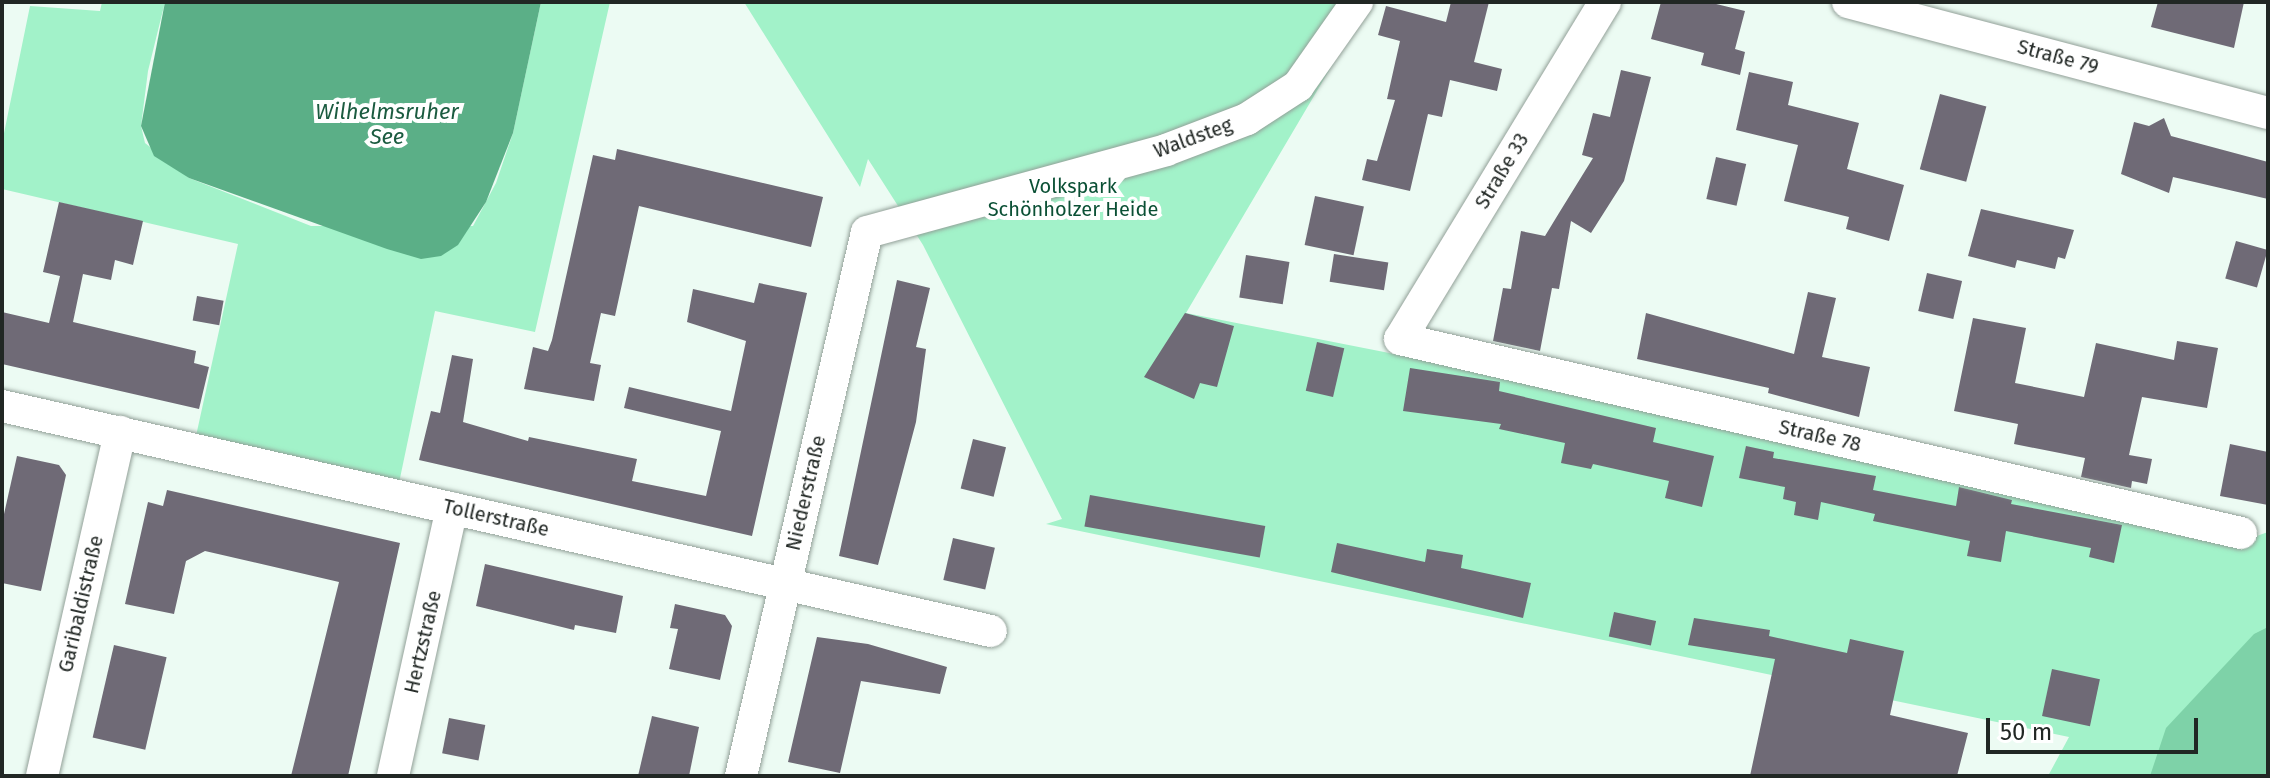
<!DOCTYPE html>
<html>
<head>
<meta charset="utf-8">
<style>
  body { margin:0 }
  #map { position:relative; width:2270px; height:778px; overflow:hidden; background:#ecfbf3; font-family:"Fira Sans",sans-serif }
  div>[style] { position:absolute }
  .green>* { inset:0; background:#a2f2c9 }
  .forest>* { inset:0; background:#7ed2a8 }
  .water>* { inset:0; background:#5baf87 }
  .building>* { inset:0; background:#6f6a76; transform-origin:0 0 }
  .roads { filter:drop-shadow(0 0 2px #92a098) drop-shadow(0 0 2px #92a098) }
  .minor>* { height:32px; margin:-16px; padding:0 16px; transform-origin:16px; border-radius:16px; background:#fff }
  span { translate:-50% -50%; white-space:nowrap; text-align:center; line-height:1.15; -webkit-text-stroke:8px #fff; paint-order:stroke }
  .street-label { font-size:20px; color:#212724 }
  .park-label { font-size:20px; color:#0b5035 }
  .water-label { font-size:22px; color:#1b5b40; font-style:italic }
  .frame { position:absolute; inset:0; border:4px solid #212724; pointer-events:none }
  .scale { position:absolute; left:1986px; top:718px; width:212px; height:36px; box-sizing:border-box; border:4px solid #212724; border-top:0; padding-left:10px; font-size:24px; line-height:28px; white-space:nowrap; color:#212724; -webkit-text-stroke:6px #fff; paint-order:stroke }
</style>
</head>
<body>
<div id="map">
  <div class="green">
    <div style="clip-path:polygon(102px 2px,165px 2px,148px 71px,141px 126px,145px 143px,189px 178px,311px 226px,473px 226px,496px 183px,513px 133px,541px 2px,610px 2px,535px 332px,435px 311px,399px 483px,196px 436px,238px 244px,2px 189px,2px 143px,30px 6px,100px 11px)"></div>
    <div style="clip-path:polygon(744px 2px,1357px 2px,1347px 40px,1186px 313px,1516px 378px,2231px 545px,2268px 532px,2268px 776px,2048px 776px,2069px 737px,1046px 524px,1062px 519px,923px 245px,868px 159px,860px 187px)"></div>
  </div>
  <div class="forest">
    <div style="clip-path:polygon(2268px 627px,2268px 776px,2150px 776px,2166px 728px,2254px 634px)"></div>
  </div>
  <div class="water">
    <div style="clip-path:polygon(165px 2px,541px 2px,513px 133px,486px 202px,458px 245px,441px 256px,421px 259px,387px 249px,189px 178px,154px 156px,141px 126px)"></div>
  </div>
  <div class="building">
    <div style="clip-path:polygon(1451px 2px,1489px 2px,1474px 62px,1502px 69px,1497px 91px,1450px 80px,1442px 117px,1428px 114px,1410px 191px,1362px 180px,1367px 159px,1377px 161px,1395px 100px,1387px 99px,1400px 41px,1378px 35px,1386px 6px,1446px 22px)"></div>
    <div style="clip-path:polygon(1661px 2px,1708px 2px,1745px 11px,1735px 49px,1745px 52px,1740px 75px,1701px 65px,1704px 53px,1651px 39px)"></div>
    <div style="clip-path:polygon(2158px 2px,2244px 2px,2234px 48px,2151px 27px)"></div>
    <div style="clip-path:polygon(1621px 70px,1651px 77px,1624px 181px,1591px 233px,1571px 221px,1559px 289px,1552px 288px,1540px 351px,1493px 341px,1503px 288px,1511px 289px,1521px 231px,1545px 236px,1559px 213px,1593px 158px,1582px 155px,1593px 113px,1610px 117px)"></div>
    <div style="clip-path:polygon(1749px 72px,1793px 82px,1788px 105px,1859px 123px,1847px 169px,1904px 185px,1889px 241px,1846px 229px,1849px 217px,1784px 201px,1798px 145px,1736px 130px)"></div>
    <div style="left:1940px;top:94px;width:48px;height:78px;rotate:15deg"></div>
    <div style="clip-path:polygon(2164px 118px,2171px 136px,2268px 162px,2268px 199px,2173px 177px,2169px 193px,2121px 174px,2134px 122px,2149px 126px)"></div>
    <div style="clip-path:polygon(617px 149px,823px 197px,811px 247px,639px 206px,615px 316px,601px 313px,590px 363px,601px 365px,594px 401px,524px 389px,533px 347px,548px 351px,552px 340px,593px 155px,615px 160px)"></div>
    <div style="left:1716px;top:157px;width:31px;height:43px;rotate:13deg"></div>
    <div style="left:1315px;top:196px;width:50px;height:50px;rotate:12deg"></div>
    <div style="clip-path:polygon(59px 202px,143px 221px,133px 265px,115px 260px,111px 280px,83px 274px,73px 322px,196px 351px,194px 363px,209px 367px,199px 409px,2px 364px,2px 312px,49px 323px,60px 276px,43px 272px)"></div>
    <div style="clip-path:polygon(1981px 209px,2074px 230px,2065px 259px,2058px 257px,2055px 269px,2017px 260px,2015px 268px,1968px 256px)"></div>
    <div style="left:2236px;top:241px;width:33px;height:39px;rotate:16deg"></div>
    <div style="left:1334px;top:254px;width:55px;height:28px;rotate:9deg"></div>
    <div style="left:1246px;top:255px;width:44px;height:43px;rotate:9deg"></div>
    <div style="left:1927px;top:273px;width:36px;height:39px;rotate:13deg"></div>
    <div style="clip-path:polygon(897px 280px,930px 288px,916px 347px,926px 349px,916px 422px,878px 565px,839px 556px)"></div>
    <div style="clip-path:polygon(759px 283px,807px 293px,752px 536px,419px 460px,431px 411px,440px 413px,452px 355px,473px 359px,463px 422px,528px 441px,529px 437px,637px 459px,632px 481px,706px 496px,721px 431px,624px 408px,629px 387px,731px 411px,746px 341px,687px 322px,693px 289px,754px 303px)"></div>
    <div style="clip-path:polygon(1808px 292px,1836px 298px,1822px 357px,1870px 367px,1859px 417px,1768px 393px,1769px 388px,1637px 359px,1646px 313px,1794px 354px)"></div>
    <div style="left:197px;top:296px;width:27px;height:25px;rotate:10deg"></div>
    <div style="clip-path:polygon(1185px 313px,1234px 326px,1217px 387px,1200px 383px,1194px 399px,1144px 377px)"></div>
    <div style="clip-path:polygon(1973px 318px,2026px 328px,2015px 383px,2084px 397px,2096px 343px,2174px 360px,2177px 341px,2218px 348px,2207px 408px,2142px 397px,2129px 455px,2152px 459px,2147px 484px,2132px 481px,2131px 488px,2081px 477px,2085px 458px,2014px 444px,2018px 424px,1954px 411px)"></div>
    <div style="left:1317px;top:342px;width:28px;height:50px;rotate:13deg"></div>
    <div style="clip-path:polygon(1410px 368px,1500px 382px,1499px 391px,1656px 428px,1653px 442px,1714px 456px,1702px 507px,1665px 498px,1669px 481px,1593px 464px,1591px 469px,1561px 463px,1565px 443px,1499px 429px,1501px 424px,1403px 411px)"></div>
    <div style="left:973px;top:439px;width:34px;height:51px;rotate:14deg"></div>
    <div style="clip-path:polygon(2230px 444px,2268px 452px,2268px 505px,2220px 496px)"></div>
    <div style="clip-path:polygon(1746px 446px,1774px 452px,1773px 458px,1876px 476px,1873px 490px,1956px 506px,1959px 487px,2012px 500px,2011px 504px,2122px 525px,2114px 563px,2089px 557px,2091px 548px,2006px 531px,2001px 562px,1967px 556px,1970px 541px,1873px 521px,1875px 514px,1821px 502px,1818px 520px,1794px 515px,1796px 502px,1783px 499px,1785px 487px,1739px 478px)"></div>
    <div style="clip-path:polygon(17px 456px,59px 465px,66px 475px,41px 591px,2px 583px,2px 523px)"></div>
    <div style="clip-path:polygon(167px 490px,400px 543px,348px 776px,291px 776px,339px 582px,205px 551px,186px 561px,174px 614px,125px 604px,148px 502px,163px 506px)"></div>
    <div style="left:1090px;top:495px;width:178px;height:32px;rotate:10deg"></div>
    <div style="left:953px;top:538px;width:43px;height:43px;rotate:13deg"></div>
    <div style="clip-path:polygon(1337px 543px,1425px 562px,1427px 549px,1463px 555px,1461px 568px,1531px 583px,1523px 618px,1331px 572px)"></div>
    <div style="clip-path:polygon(485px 564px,623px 596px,616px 633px,575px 625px,574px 630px,476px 606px)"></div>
    <div style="clip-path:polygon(675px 604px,725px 615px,732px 626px,720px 680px,669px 669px,678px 629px,670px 628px)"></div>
    <div style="left:1614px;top:612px;width:43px;height:25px;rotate:12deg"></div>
    <div style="clip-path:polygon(1694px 618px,1770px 630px,1769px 636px,1847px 653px,1850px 639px,1904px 651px,1890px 715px,1968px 733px,1957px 776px,1750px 776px,1775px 659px,1688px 645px)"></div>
    <div style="clip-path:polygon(817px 637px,868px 644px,947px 667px,940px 694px,861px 681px,840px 773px,788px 762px)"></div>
    <div style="left:114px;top:645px;width:54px;height:95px;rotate:13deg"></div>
    <div style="left:2052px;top:669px;width:49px;height:48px;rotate:12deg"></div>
    <div style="clip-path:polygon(652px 716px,699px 727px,689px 776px,638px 776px)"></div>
    <div style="left:449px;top:718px;width:37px;height:36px;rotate:11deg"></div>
  </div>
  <div class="roads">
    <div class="minor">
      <div style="left:1605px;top:2px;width:394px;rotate:121.3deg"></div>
      <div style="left:1400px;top:339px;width:863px;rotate:12.99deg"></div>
      <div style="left:1848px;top:2px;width:434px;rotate:14.8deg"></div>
      <div style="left:2px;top:406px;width:1014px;rotate:12.82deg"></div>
      <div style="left:42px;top:776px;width:353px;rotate:-77.2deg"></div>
      <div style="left:393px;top:776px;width:274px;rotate:-77.6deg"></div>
      <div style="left:741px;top:776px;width:558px;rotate:-76.96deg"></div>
      <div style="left:867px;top:232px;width:310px;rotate:-15.3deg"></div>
      <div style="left:1166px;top:150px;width:87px;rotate:-20.9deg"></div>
      <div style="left:1247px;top:119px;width:61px;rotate:-32.9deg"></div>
      <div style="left:1298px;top:86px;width:103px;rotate:-54.9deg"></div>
    </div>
  </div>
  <div class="street-label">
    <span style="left:2058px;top:57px;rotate:15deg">Straße 79</span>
    <span style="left:1193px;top:138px;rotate:-20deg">Waldsteg</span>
    <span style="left:1502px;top:171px;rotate:-59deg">Straße 33</span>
    <span style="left:1820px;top:436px;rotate:13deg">Straße 78</span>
    <span style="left:806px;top:493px;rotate:-77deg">Niederstraße</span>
    <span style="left:496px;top:518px;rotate:13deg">Tollerstraße</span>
    <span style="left:81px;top:604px;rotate:-77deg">Garibaldistraße</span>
    <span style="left:423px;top:642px;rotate:-77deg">Hertzstraße</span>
  </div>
  <div class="park-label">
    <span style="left:1073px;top:198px">Volkspark<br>Schönholzer Heide</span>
  </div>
  <div class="water-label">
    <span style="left:387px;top:124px">Wilhelmsruher<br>See</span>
  </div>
  <div class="frame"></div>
  <div class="scale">50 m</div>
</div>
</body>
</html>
